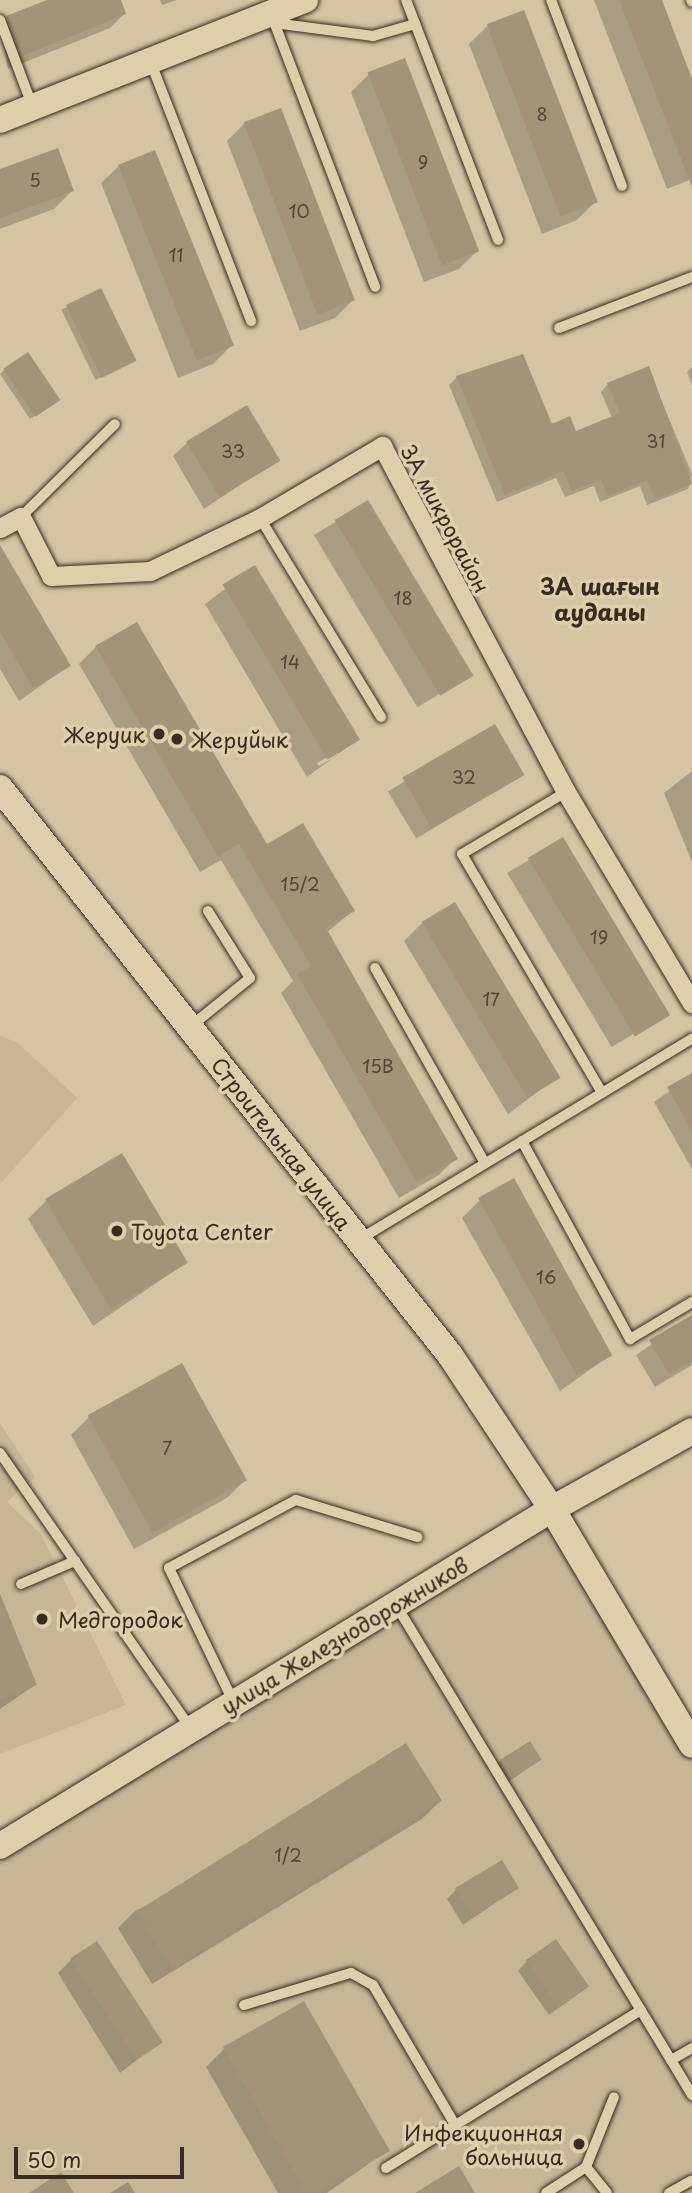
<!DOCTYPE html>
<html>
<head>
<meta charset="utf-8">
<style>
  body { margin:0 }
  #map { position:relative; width:692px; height:2193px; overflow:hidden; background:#d5c3a3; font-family:"Playpen Sans",sans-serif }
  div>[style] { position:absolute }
  .built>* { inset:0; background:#c7b596 }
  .shadow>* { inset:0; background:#0003; transform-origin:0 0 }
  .building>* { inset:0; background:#a59379; transform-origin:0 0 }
  .roads { filter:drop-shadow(0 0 2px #3b2a1e) drop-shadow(0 0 2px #3b2a1e) }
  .lane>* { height:10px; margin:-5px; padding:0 5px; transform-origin:5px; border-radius:5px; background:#dfcdab }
  .street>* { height:19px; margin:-9.5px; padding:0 9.5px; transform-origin:9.5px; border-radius:9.5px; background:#dfcdab }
  .secondary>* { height:26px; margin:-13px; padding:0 13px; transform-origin:13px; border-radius:13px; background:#dfcdab }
  .dots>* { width:19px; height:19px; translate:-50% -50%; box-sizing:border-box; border:4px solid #dfcdab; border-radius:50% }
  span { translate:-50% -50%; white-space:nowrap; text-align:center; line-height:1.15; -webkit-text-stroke:7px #dfcdab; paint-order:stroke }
  .number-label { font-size:18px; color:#564435 }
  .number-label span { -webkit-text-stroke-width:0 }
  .street-label { font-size:21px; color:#3b2a1e }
  .poi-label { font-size:21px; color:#3b2a1e }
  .right { translate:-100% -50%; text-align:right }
  .left { translate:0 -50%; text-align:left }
  .neighbourhood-label { font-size:23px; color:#3b2a1e; font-weight:700 }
  .scale { position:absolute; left:14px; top:2147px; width:170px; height:32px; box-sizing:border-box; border:4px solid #3b2a1e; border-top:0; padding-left:9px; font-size:21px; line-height:24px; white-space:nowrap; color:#3b2a1e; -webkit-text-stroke:5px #dfcdab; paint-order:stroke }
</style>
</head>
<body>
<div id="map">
  <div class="built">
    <div style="clip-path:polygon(0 1036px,18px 1043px,77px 1098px,0 1184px)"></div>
    <div style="clip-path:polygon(0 1423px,35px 1477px,7px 1502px,41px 1534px,126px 1705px,0 1754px)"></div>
    <div style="clip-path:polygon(552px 1509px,692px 1744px,692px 2193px,0 2193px,0 1844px)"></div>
  </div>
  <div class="shadow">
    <div style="clip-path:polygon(52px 0,119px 0,124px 14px,110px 28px,8px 69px,0 25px)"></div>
    <div style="clip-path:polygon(160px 0,177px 0,162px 5px)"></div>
    <div style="clip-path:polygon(594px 0,660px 0,692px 84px,692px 179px,667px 189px)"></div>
    <div style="clip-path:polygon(487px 26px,595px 202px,577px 220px,542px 234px,469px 44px)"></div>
    <div style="clip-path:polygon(369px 74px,477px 251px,459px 269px,424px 282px,351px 92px)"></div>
    <div style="clip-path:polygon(245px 123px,353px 300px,335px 318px,300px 331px,227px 141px)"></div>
    <div style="clip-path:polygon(119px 166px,231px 346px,213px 364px,178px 378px,101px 183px)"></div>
    <div style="clip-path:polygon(0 171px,72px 191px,54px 209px,0 229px)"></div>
    <div style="left:100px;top:291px;width:78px;height:43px;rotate:64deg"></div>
    <div style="clip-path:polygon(692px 367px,692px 385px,687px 372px)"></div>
    <div style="clip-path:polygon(648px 368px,692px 474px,688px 489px,647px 505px,640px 486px,600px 502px,594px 486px,565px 497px,556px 478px,497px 502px,449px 385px,457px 377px,575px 434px,612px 418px,601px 392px,608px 384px)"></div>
    <div style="clip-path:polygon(5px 369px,54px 404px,30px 419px,0 374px)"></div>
    <div style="clip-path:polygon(187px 443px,277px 460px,204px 509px,173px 456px)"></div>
    <div style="left:367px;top:503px;width:201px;height:62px;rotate:59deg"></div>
    <div style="clip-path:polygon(0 554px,69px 666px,19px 701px,0 669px)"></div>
    <div style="clip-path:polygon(evenodd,254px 567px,357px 740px,307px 777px,205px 604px,254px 567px,338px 751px,338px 755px,319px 766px,317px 763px,338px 751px)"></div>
    <div style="clip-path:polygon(96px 647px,266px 846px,353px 911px,326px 933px,456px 1158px,439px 1175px,399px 1198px,281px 993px,293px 981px,221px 860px,200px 872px,79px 664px)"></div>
    <div style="left:495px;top:727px;width:55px;height:125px;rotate:59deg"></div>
    <div style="clip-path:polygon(692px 771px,692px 862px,664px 793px)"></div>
    <div style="left:562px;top:840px;width:203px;height:64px;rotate:59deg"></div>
    <div style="clip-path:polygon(422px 923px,559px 1076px,508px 1114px,404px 941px)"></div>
    <div style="clip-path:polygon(692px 1075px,692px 1169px,654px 1102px)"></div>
    <div style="clip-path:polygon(480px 1200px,612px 1354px,560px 1391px,462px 1218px)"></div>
    <div style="clip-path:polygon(46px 1201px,186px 1263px,93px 1326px,28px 1219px)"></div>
    <div style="clip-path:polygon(692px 1317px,692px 1365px,655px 1387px,636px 1355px)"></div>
    <div style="clip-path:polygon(89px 1417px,245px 1480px,227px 1498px,134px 1549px,71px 1435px)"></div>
    <div style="clip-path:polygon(0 1595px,35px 1685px,0 1709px)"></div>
    <div style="clip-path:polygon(540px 1760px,501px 1787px,491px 1770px,500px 1761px)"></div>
    <div style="clip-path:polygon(440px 1801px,422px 1819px,152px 1984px,118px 1928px,136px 1910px)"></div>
    <div style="clip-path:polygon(517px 1888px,463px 1925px,447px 1899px,456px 1890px)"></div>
    <div style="clip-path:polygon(72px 1959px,159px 2043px,120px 2073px,58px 1973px)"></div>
    <div style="clip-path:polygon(527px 1961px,586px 1987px,549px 2015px,518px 1971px)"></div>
    <div style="clip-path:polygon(224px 2049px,388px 2150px,327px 2193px,278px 2193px,206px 2067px)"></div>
    <div style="clip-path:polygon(128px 2182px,135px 2193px,110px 2193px)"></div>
  </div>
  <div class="building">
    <div style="clip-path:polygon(47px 0,121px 0,126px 14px,22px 56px,6px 16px)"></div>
    <div style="clip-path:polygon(619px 0,662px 0,692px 79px,692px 187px)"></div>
    <div style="left:524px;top:10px;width:206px;height:40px;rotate:69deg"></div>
    <div style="left:405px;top:58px;width:207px;height:40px;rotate:69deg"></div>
    <div style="left:281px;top:108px;width:206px;height:40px;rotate:69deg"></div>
    <div style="clip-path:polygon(58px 148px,74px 191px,0 218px,0 169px)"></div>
    <div style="left:155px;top:150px;width:211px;height:40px;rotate:68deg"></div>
    <div style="left:101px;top:288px;width:81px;height:39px;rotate:64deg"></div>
    <div style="left:28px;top:352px;width:58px;height:30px;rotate:56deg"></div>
    <div style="clip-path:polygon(523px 354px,552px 424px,570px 416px,576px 431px,620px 413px,607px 383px,649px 366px,692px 484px,655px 499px,647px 480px,608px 496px,601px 480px,572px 491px,564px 471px,505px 495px,456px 376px)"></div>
    <div style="left:247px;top:405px;width:65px;height:71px;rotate:59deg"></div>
    <div style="left:368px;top:500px;width:205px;height:39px;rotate:59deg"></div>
    <div style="clip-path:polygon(0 545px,71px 666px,33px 688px,0 632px)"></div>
    <div style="left:255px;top:565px;width:204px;height:38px;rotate:59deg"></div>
    <div style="clip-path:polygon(137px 622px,267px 844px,303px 823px,355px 911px,326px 928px,458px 1159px,417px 1182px,297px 974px,311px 966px,239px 844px,218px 856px,95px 646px)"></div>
    <div style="left:495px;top:724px;width:59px;height:107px;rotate:60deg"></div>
    <div style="left:563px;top:837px;width:208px;height:41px;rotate:59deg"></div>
    <div style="left:455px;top:902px;width:205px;height:39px;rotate:59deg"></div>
    <div style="clip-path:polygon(692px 1073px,692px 1131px,667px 1087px)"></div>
    <div style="left:122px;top:1153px;width:128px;height:90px;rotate:59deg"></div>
    <div style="left:514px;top:1178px;width:203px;height:41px;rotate:61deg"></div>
    <div style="clip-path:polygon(692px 1315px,692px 1361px,669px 1374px,649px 1340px)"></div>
    <div style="left:182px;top:1363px;width:134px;height:108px;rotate:61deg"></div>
    <div style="clip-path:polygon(0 1594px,37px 1685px,0 1700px)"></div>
    <div style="left:530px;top:1741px;width:22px;height:36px;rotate:58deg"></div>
    <div style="left:406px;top:1743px;width:68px;height:318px;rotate:58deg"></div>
    <div style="left:502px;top:1860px;width:33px;height:55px;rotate:59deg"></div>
    <div style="left:556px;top:1939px;width:58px;height:37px;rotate:55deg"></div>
    <div style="left:97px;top:1941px;width:121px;height:32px;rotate:57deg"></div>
    <div style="clip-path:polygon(304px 2001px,390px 2151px,316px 2193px,306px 2193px,223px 2047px)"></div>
    <div style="clip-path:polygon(459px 2166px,475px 2193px,415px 2193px)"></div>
    <div style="clip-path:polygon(61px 2172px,74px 2193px,29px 2193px)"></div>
  </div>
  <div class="roads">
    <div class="lane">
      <div style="left:406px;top:0;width:257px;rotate:69deg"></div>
      <div style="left:551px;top:0;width:199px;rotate:69.1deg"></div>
      <div style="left:691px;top:0;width:2px;rotate:63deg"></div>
      <div style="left:271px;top:14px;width:292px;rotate:69.1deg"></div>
      <div style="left:0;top:20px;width:91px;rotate:69.4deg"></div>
      <div style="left:274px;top:23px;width:100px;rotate:7.5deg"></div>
      <div style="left:373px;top:36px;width:44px;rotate:-15.9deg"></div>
      <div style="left:151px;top:63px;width:277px;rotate:68.8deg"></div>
      <div style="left:559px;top:328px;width:142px;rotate:-21deg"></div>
      <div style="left:21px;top:517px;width:132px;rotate:-44.7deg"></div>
      <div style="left:260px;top:518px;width:233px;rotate:58.7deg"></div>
      <div style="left:566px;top:792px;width:121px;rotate:149.2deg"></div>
      <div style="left:462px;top:854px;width:277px;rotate:59.6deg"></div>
      <div style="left:375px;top:968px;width:224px;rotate:60.6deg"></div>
      <div style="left:191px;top:1026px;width:76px;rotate:-39.1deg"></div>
      <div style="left:250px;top:978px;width:79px;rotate:-122.1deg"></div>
      <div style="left:522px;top:1141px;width:226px;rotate:61.4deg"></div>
      <div style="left:630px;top:1339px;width:72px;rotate:-30.8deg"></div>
      <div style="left:360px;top:1239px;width:388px;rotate:-31.1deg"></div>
      <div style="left:0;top:1453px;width:336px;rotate:55.3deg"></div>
      <div style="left:21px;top:1584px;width:59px;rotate:-23.1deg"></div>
      <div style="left:396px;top:1605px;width:532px;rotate:58.85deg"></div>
      <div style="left:234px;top:1703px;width:150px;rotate:-115.7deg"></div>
      <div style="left:169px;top:1568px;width:144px;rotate:-28.2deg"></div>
      <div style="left:296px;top:1500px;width:127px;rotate:17deg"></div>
      <div style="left:244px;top:2005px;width:112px;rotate:-16.7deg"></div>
      <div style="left:351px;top:1973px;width:25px;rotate:29deg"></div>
      <div style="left:373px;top:1985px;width:162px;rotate:59.6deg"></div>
      <div style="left:692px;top:2048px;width:24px;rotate:150deg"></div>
      <div style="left:671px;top:2060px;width:41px;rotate:59deg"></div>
      <div style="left:586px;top:2167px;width:33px;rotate:51deg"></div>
      <div style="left:386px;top:2168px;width:300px;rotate:-31.8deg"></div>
      <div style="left:546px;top:2193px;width:48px;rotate:-33deg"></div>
      <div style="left:586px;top:2167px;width:75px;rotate:-68.2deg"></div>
      <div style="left:669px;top:2193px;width:26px;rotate:-29deg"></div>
    </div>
    <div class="street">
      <div style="left:0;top:528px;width:24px;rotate:-28deg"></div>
      <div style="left:21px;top:517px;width:66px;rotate:63deg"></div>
      <div style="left:51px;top:576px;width:99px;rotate:-2.9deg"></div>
      <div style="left:150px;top:571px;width:122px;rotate:-25.7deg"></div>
      <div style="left:260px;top:518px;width:142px;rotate:-30.5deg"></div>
      <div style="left:382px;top:446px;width:392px;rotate:62deg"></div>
      <div style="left:566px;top:792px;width:246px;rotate:59.2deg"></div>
    </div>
    <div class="secondary">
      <div style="left:0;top:120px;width:328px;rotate:-21.5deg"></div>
      <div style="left:0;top:788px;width:724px;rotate:51.56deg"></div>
      <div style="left:450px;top:1355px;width:185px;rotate:56.5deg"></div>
      <div style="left:552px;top:1509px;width:274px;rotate:59.3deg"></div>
      <div style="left:0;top:1846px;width:647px;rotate:-31.4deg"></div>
      <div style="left:552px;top:1509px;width:160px;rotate:-29.1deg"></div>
    </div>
  </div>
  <div class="dots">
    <div style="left:159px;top:734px;background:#3b2a1e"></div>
    <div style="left:177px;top:739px;background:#3b2a1e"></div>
    <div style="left:117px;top:1231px;background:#3b2a1e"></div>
    <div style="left:42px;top:1619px;background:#3b2a1e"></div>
    <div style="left:579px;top:2144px;background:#3b2a1e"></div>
  </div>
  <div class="number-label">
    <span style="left:542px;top:114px">8</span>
    <span style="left:423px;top:162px">9</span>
    <span style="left:35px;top:180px">5</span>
    <span style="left:299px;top:211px">10</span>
    <span style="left:176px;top:255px">11</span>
    <span style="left:656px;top:441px">31</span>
    <span style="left:233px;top:451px">33</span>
    <span style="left:403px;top:598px">18</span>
    <span style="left:290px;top:662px">14</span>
    <span style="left:464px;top:777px">32</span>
    <span style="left:300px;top:884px">15/2</span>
    <span style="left:599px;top:937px">19</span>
    <span style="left:491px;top:999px">17</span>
    <span style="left:378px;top:1066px">15В</span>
    <span style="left:546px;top:1277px">16</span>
    <span style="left:167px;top:1448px">7</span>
    <span style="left:288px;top:1855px">1/2</span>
  </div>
  <div class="street-label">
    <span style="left:446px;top:518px;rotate:62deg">3А микрорайон</span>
    <span style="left:282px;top:1143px;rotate:52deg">Строительная улица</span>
    <span style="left:344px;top:1635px;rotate:-31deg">улица Железнодорожников</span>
  </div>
  <div class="poi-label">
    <span class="right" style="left:145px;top:734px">Жеруик</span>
    <span class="left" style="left:191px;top:739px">Жеруйык</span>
    <span class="left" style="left:131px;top:1231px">Toyota Center</span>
    <span class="left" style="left:58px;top:1619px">Медгородок</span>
    <span class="right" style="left:563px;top:2144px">Инфекционная<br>больница</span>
  </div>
  <div class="neighbourhood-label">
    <span style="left:600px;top:599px">3А шағын<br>ауданы</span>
  </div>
  <div class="scale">50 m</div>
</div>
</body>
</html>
